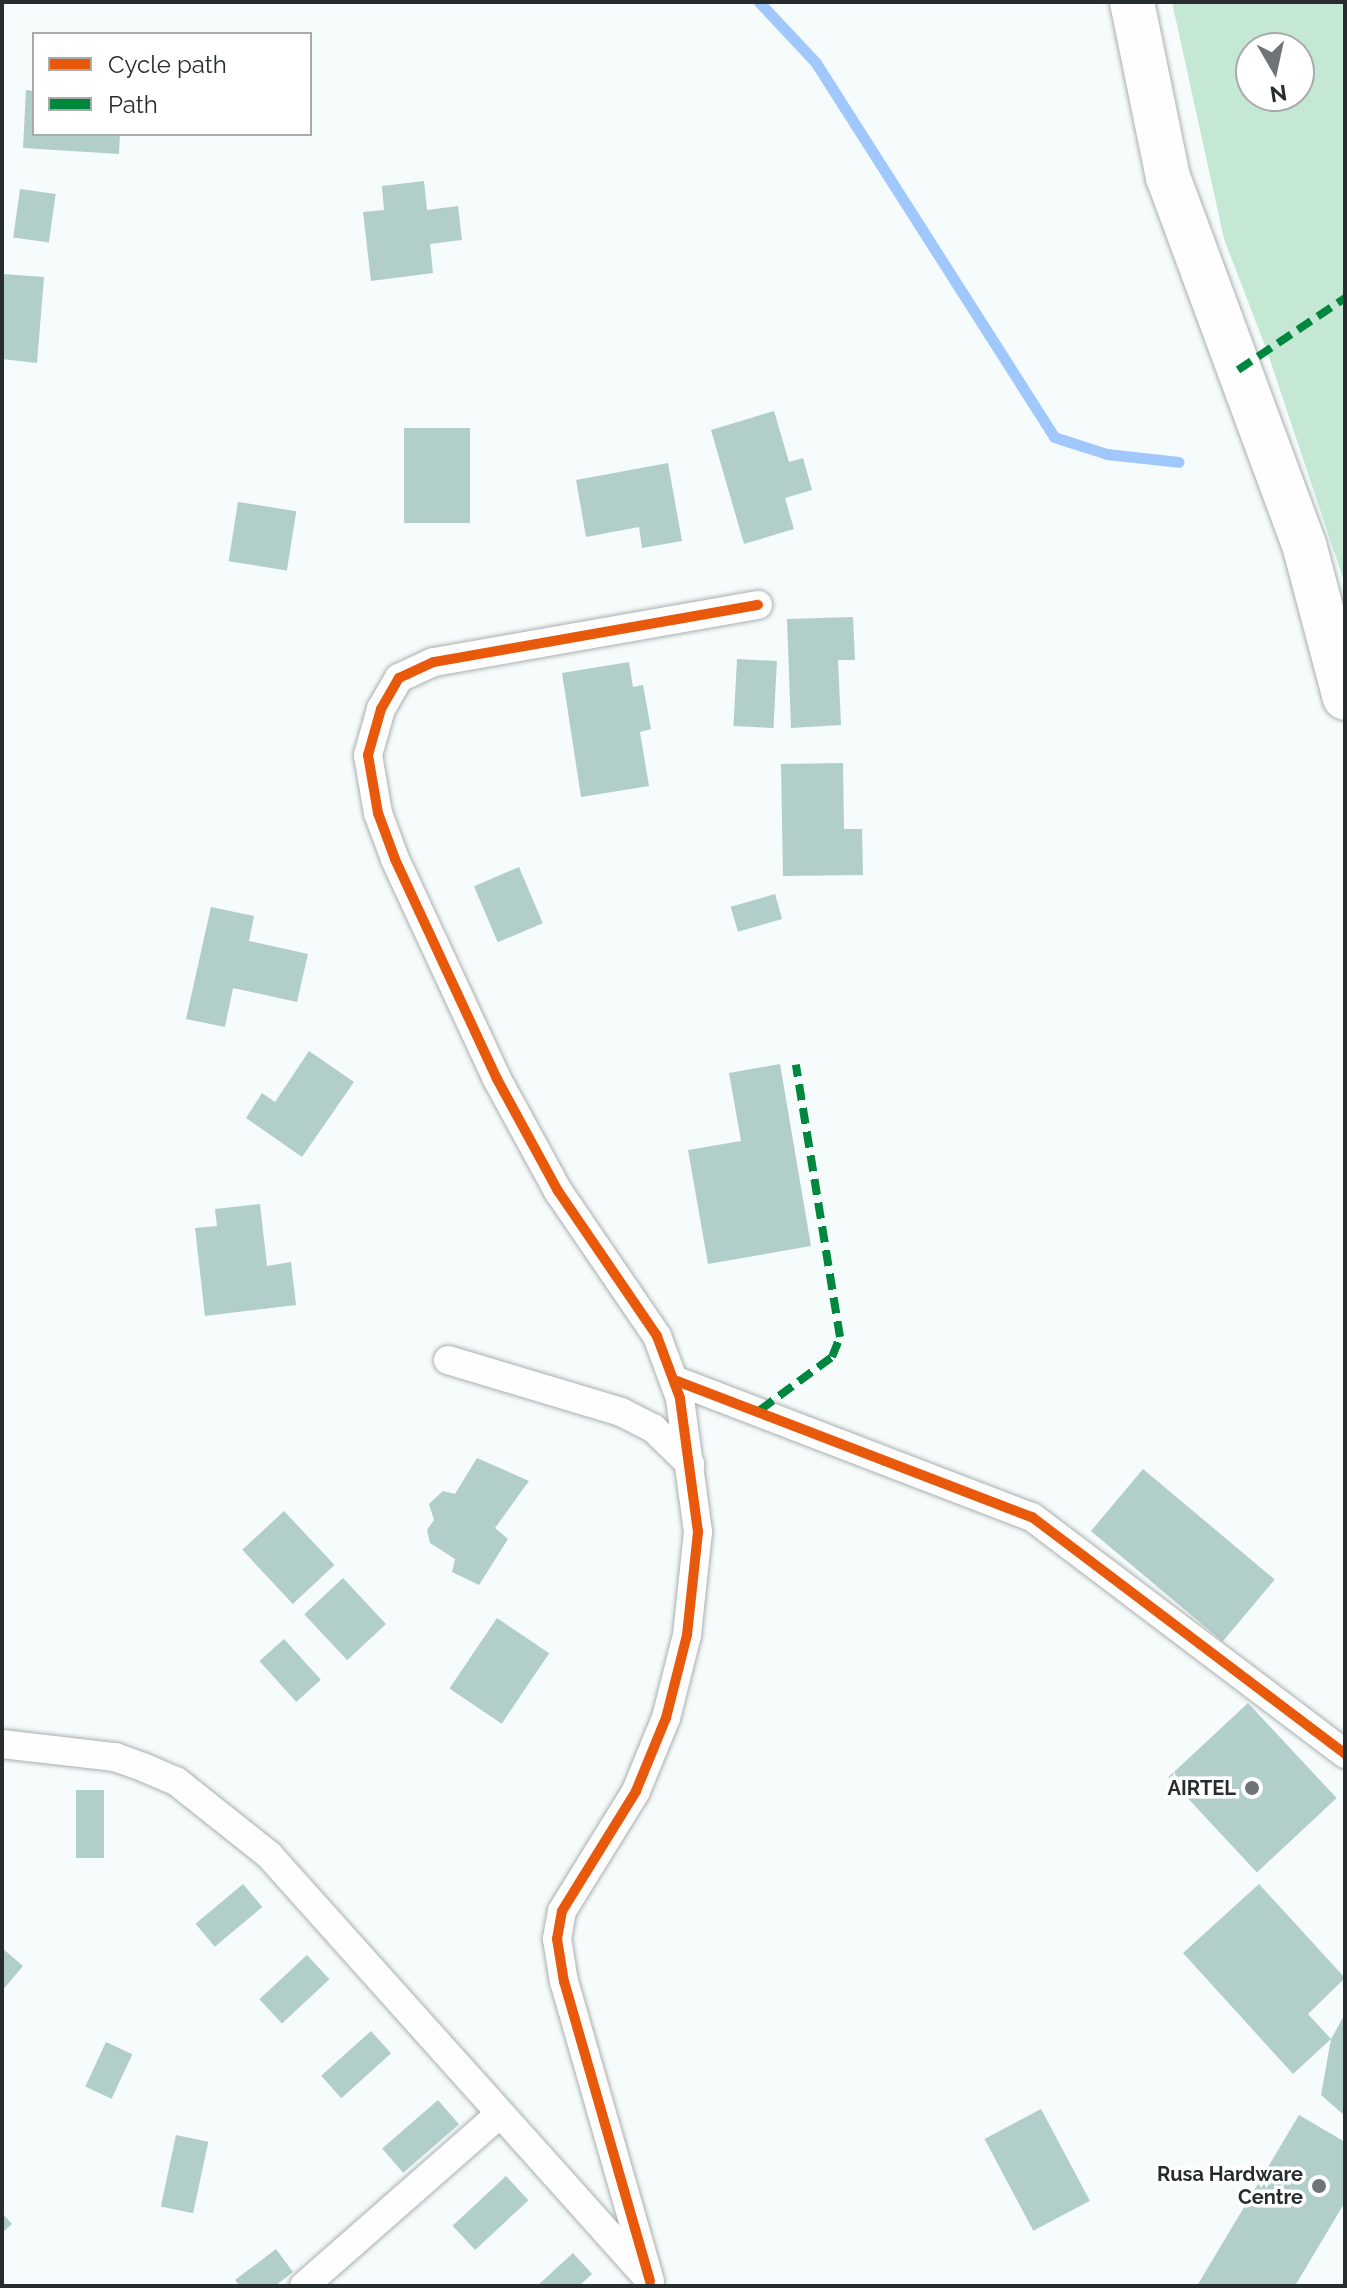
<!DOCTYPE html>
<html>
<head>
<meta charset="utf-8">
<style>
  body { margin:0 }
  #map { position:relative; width:1347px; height:2288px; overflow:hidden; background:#f6fbfb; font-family:Raleway,sans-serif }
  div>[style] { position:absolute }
  .green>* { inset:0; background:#c5e8d5 }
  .stream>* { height:11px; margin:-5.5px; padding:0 5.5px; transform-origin:5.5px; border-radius:5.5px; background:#a1c8fc }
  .building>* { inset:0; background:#b1cecb; transform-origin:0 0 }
  .roads { filter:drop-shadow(0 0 2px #aaafb0) drop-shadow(0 0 2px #aaafb0) }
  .minor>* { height:28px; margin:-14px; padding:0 14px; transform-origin:14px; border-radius:14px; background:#fefefe }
  .trunk>* { height:44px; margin:-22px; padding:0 22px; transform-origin:22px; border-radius:22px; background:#fefefe }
  .quiet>* { height:8px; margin-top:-4px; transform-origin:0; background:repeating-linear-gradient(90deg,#00873e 0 16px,transparent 0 24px) }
  .cycleway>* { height:10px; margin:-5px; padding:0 5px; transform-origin:5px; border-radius:5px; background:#e8590c }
  .dots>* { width:22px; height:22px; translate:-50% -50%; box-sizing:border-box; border:4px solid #fff; border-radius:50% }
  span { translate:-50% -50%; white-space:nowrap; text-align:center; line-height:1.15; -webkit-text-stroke:7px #fff; paint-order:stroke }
  .poi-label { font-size:20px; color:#272d2e; font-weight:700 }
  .right { translate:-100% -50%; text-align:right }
  .frame { position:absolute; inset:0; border:4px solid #272d2e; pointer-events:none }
  .legend { position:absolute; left:32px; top:32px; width:280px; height:104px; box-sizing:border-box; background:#fff; border:2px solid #a9abab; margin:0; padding:10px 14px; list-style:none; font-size:24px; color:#272d2e }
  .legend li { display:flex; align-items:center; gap:16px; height:40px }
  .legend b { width:40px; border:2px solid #a9abab }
  .north { position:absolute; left:1235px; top:32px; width:80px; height:80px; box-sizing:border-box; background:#fff; border:2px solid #a9abab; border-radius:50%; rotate:171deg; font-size:22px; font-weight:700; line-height:32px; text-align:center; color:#272d2e }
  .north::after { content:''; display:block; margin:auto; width:28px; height:36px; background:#6f7576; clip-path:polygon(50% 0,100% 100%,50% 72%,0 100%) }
</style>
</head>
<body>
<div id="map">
  <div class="green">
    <div style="clip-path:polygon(evenodd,1172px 2px,1345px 2px,1345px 584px,1267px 351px,1224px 239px,1172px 2px,1251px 48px,1299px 48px,1299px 96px,1251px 96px,1251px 48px)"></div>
  </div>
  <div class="stream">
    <div style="left:759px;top:2px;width:83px;rotate:46.9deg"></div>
    <div style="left:816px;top:63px;width:443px;rotate:57.5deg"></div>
    <div style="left:1054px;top:437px;width:56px;rotate:17.8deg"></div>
    <div style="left:1107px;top:454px;width:72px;rotate:6.3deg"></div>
  </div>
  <div class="building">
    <div style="clip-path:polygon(26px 90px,34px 91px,34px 134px,120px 134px,119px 154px,23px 148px)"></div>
    <div style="clip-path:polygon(424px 181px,427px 210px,458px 206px,462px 240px,430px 244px,433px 273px,371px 281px,363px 212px,384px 210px,382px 186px)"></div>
    <div style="left:20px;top:189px;width:36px;height:49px;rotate:8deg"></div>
    <div style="clip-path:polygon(2px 274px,44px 277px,37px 363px,2px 359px)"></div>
    <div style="clip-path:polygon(774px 411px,789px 462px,803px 458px,812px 490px,785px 498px,794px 529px,744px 544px,711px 430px)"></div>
    <div style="left:404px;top:428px;width:66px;height:95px"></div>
    <div style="clip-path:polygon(668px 463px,682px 541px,642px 548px,639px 527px,586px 537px,576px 480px)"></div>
    <div style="left:238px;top:502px;width:59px;height:60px;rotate:9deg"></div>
    <div style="clip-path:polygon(853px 617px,855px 660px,838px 660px,841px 725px,791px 728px,787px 619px)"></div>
    <div style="left:737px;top:659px;width:40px;height:67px;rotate:3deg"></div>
    <div style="clip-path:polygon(629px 662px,633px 687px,643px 685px,651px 729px,640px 732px,649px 786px,581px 797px,562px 673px)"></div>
    <div style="clip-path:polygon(843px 763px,844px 829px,862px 829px,863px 875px,783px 876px,781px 764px)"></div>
    <div style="left:519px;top:867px;width:61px;height:49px;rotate:67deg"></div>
    <div style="left:775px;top:894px;width:26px;height:46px;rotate:74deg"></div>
    <div style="clip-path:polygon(211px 907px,254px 916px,249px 941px,308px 954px,297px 1002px,233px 988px,225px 1027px,186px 1019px)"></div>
    <div style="clip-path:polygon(309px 1051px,354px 1082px,302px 1157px,246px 1118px,262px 1093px,275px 1102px)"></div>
    <div style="clip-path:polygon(780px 1064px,811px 1246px,708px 1264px,688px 1150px,741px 1141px,729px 1073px)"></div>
    <div style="clip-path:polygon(260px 1204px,267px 1266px,291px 1262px,296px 1305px,205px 1316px,195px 1228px,217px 1226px,215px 1209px)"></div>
    <div style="clip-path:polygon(477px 1458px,529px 1481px,495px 1528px,508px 1539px,479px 1585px,452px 1572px,455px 1559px,430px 1543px,427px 1530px,434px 1520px,429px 1504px,443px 1491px,455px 1494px)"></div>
    <div style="left:1143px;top:1469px;width:172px;height:81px;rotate:40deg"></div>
    <div style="left:284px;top:1511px;width:74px;height:57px;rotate:47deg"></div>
    <div style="left:343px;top:1578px;width:63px;height:53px;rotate:47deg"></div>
    <div style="left:497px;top:1618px;width:63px;height:85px;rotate:34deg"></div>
    <div style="left:284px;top:1639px;width:55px;height:33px;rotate:48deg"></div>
    <div style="left:1248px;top:1703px;width:130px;height:109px;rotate:47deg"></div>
    <div style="left:76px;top:1790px;width:28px;height:68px"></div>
    <div style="left:243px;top:1884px;width:30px;height:62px;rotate:50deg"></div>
    <div style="clip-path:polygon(1259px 1884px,1345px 1978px,1308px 2014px,1331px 2039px,1293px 2074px,1183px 1953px)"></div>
    <div style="clip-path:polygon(2px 1948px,23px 1966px,2px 1991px)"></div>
    <div style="left:307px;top:1955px;width:33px;height:65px;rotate:47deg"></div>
    <div style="clip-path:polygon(1345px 2014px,1345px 2116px,1321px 2095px,1331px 2039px)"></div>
    <div style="left:371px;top:2031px;width:30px;height:67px;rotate:48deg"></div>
    <div style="left:106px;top:2042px;width:29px;height:49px;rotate:25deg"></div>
    <div style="left:438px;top:2100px;width:32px;height:74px;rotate:49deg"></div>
    <div style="left:1041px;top:2109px;width:104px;height:64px;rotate:62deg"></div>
    <div style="clip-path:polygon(1299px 2115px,1345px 2142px,1345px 2202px,1295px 2286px,1197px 2286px)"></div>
    <div style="left:176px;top:2135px;width:33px;height:73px;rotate:12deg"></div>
    <div style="left:506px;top:2176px;width:33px;height:73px;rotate:47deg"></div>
    <div style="clip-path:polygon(2px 2213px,12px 2224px,2px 2233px)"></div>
    <div style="clip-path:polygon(276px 2249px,293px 2272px,275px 2286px,240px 2286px,235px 2280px)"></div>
    <div style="clip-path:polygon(573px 2253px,592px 2274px,579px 2286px,537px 2286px)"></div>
  </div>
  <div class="roads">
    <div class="minor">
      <div style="left:448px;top:1360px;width:181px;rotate:16.7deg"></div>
      <div style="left:621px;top:1412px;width:36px;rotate:27deg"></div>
      <div style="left:653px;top:1428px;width:52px;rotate:44.2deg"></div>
      <div style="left:677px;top:1381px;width:380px;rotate:21deg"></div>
      <div style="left:1032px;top:1517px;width:393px;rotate:37.1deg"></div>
      <div style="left:2px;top:1744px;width:114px;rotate:6.6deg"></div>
      <div style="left:115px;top:1757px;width:32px;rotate:20deg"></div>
      <div style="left:145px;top:1768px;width:34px;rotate:23deg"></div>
      <div style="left:176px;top:1781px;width:119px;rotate:38.5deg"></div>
      <div style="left:269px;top:1855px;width:565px;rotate:48.16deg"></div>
      <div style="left:650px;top:2281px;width:311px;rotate:-106deg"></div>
      <div style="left:564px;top:1982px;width:44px;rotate:-99.2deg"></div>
      <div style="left:557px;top:1939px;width:28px;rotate:-80deg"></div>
      <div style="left:562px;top:1911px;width:141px;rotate:-58.3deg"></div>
      <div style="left:636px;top:1791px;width:79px;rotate:-67.7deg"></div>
      <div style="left:666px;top:1718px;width:86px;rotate:-75.8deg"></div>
      <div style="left:687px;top:1635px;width:104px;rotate:-83.9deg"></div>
      <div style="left:698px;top:1532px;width:135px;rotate:-97.7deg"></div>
      <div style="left:680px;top:1398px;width:66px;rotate:-110.4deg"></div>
      <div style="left:657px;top:1336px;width:176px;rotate:-124.3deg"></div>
      <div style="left:558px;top:1191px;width:128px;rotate:-118.6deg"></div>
      <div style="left:497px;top:1079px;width:242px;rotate:-114.9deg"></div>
      <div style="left:395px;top:859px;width:49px;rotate:-110.3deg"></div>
      <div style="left:378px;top:813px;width:59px;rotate:-99.8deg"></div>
      <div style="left:368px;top:755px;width:48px;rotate:-74.2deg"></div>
      <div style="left:381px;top:709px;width:36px;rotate:-60deg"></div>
      <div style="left:399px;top:678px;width:38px;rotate:-25deg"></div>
      <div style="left:434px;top:662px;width:329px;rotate:-10deg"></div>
      <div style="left:304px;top:2286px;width:261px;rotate:-41.3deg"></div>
    </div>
    <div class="trunk">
      <div style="left:1132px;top:2px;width:179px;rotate:78.4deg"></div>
      <div style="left:1168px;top:177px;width:395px;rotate:69.7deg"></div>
      <div style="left:1305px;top:548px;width:155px;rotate:75.1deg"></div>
    </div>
  </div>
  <div class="quiet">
    <div style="left:1238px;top:370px;width:129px;rotate:-33.9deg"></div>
    <div style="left:760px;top:1410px;width:89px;rotate:-36.4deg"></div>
    <div style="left:832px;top:1357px;width:22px;rotate:-68deg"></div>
    <div style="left:840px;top:1337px;width:276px;rotate:-99.2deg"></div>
  </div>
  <div class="cycleway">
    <div style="left:677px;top:1381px;width:380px;rotate:21deg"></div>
    <div style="left:1032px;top:1517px;width:393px;rotate:37.1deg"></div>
    <div style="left:650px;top:2281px;width:311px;rotate:-106deg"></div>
    <div style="left:564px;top:1982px;width:44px;rotate:-99.2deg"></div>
    <div style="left:557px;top:1939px;width:28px;rotate:-80deg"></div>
    <div style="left:562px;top:1911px;width:141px;rotate:-58.3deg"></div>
    <div style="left:636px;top:1791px;width:79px;rotate:-67.7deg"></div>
    <div style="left:666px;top:1718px;width:86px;rotate:-75.8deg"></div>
    <div style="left:687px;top:1635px;width:104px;rotate:-83.9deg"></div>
    <div style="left:698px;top:1532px;width:135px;rotate:-97.7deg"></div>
    <div style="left:680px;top:1398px;width:66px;rotate:-110.4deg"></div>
    <div style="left:657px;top:1336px;width:176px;rotate:-124.3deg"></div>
    <div style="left:558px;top:1191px;width:128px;rotate:-118.6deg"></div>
    <div style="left:497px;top:1079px;width:242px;rotate:-114.9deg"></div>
    <div style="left:395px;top:859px;width:49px;rotate:-110.3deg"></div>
    <div style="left:378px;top:813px;width:59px;rotate:-99.8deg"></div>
    <div style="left:368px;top:755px;width:48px;rotate:-74.2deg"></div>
    <div style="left:381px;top:709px;width:36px;rotate:-60deg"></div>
    <div style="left:399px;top:678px;width:38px;rotate:-25deg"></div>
    <div style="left:434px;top:662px;width:329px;rotate:-10deg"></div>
  </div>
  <div class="dots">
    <div style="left:1252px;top:1788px;background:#6f7576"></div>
    <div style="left:1319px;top:2186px;background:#6f7576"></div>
  </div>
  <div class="poi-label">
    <span class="right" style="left:1236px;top:1788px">AIRTEL</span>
    <span class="right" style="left:1303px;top:2186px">Rusa Hardware<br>Centre</span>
  </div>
  <div class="frame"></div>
  <ul class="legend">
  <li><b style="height:10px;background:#e8590c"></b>Cycle path</li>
  <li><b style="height:10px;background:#00873e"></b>Path</li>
  </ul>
  <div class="north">N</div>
</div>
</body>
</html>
